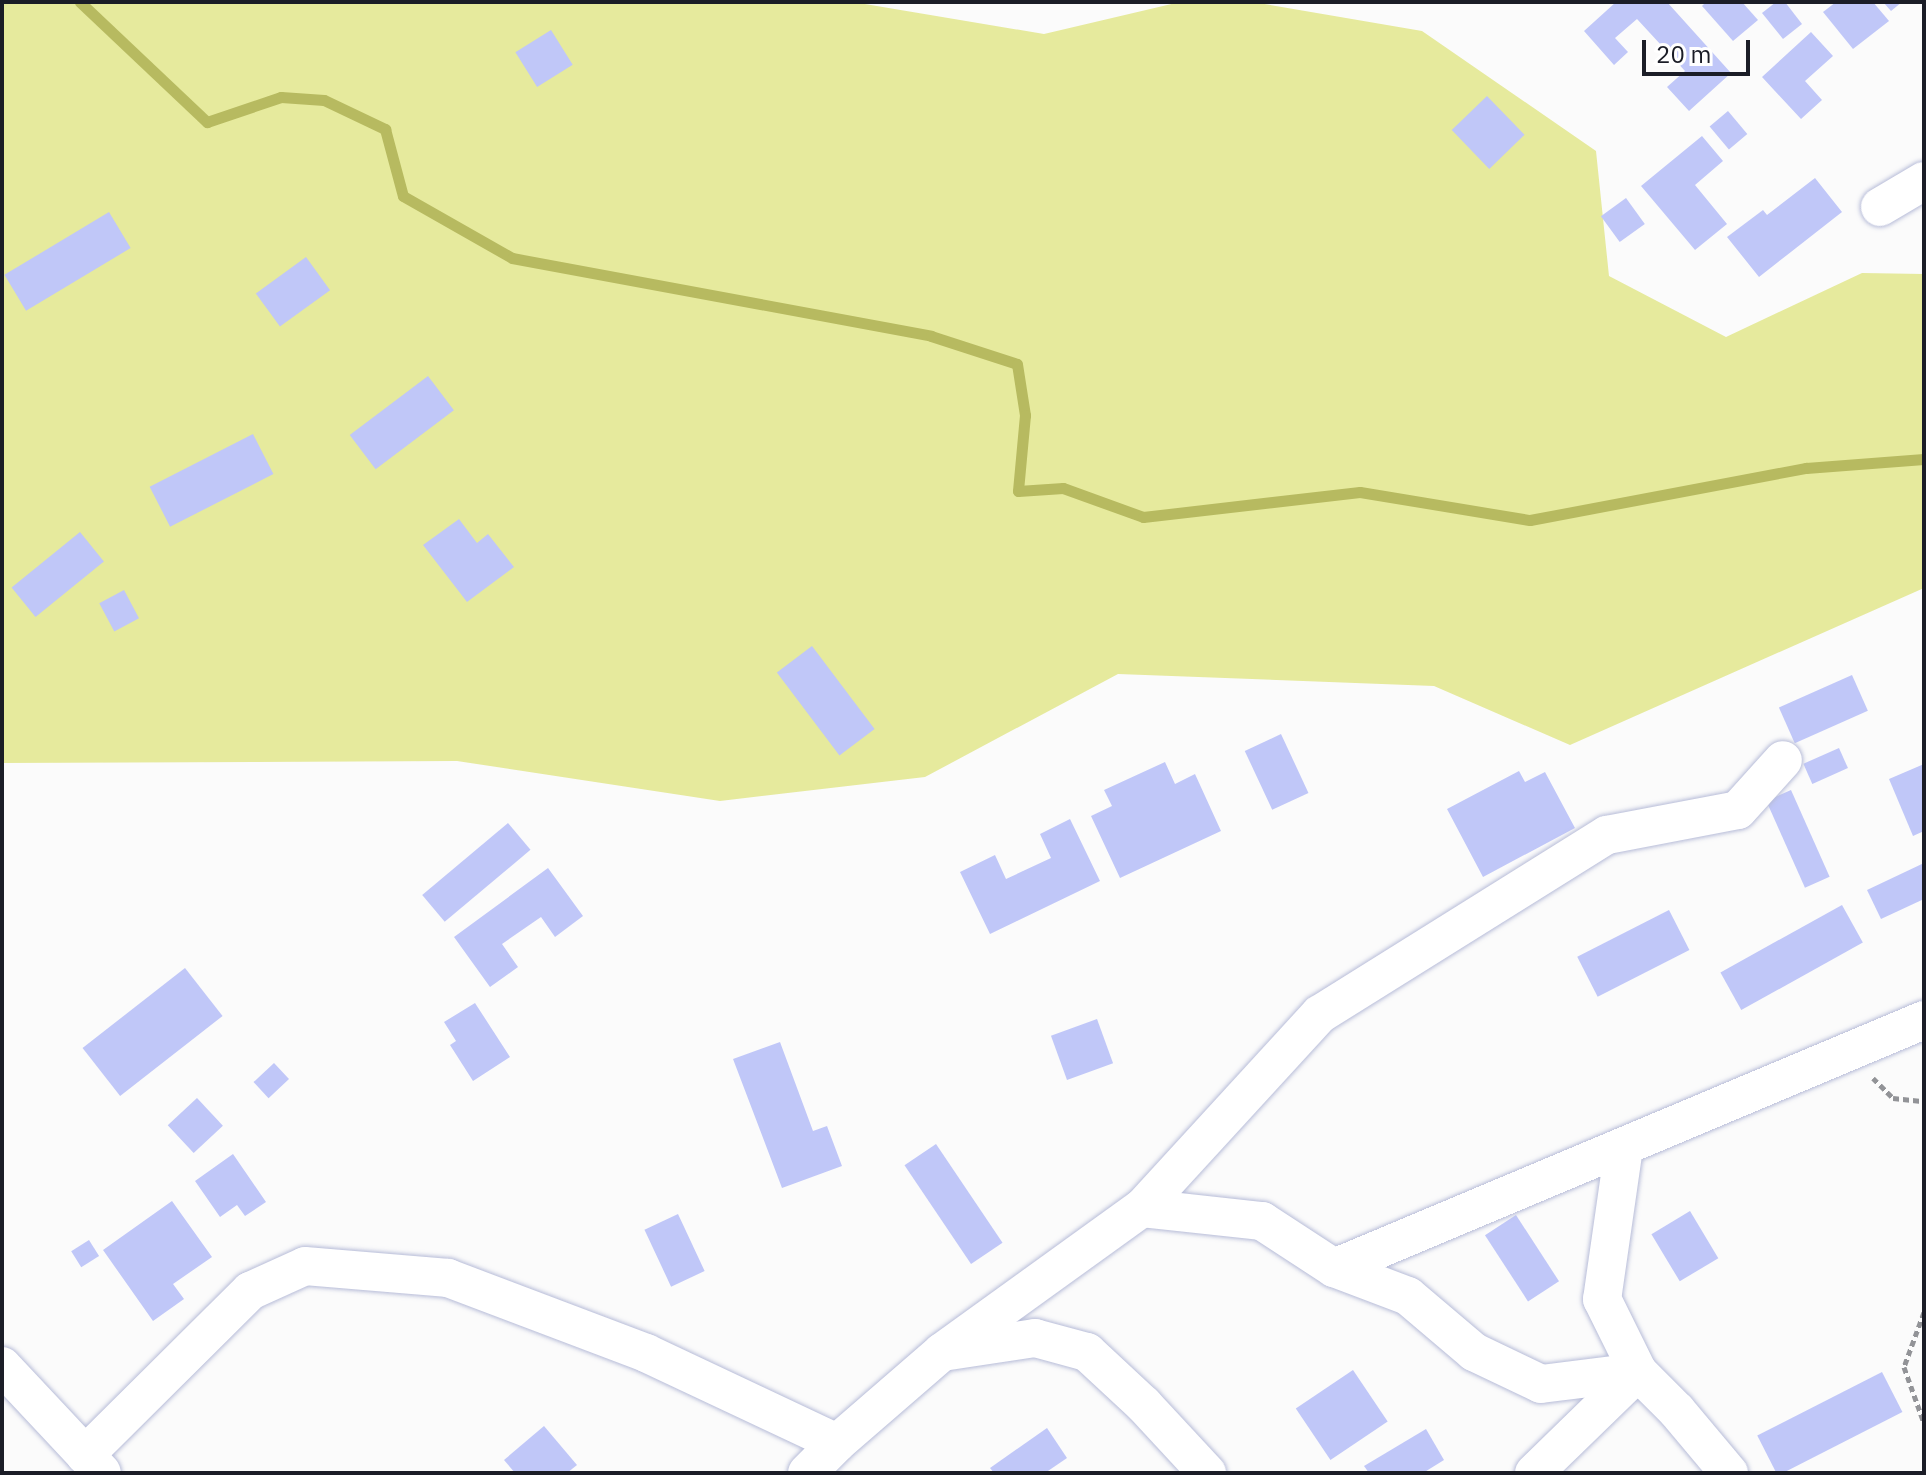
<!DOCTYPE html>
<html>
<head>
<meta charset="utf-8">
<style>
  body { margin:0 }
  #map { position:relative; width:1926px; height:1475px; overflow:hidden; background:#fbfbfb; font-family:"IBM Plex Sans",sans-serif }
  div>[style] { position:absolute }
  .green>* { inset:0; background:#e6ea9d }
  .stream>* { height:11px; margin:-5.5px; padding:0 5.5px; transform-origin:5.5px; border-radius:5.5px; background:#b7ba60 }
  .building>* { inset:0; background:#c0c7f8; transform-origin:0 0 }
  .path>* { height:5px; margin-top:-2.5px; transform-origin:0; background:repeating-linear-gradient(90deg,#929397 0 6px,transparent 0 10px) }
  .roads { filter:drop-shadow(0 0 2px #b7bcd8) drop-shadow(0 0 2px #b7bcd8) }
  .minor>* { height:38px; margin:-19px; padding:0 19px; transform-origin:19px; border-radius:19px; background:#fff }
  span { translate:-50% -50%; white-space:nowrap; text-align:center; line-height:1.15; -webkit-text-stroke:6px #fff; paint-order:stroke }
  .frame { position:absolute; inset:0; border:4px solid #1b1d27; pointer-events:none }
  .scale { position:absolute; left:1642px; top:40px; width:108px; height:36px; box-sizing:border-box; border:4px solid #1b1d27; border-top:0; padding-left:10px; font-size:24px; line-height:28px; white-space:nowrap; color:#1b1d27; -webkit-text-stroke:6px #fff; paint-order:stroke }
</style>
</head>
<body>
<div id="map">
  <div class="green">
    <div style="clip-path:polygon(2px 2px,853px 2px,1044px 34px,1180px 2px,1253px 2px,1422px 31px,1596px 151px,1609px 276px,1726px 337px,1862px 273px,1924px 274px,1924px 588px,1570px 745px,1434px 686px,1118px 674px,925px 777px,720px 801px,457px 761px,2px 763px)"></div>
  </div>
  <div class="stream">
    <div style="left:80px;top:2px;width:175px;rotate:43.4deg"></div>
    <div style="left:207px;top:122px;width:78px;rotate:-18.7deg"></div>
    <div style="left:281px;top:97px;width:43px;rotate:4deg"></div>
    <div style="left:324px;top:100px;width:68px;rotate:25.4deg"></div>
    <div style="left:385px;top:129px;width:69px;rotate:75deg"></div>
    <div style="left:403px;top:196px;width:125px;rotate:29.6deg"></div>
    <div style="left:512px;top:258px;width:426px;rotate:10.5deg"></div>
    <div style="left:931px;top:336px;width:90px;rotate:18deg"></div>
    <div style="left:1017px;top:364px;width:52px;rotate:81.1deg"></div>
    <div style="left:1025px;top:415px;width:76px;rotate:95.3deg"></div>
    <div style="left:1018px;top:491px;width:45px;rotate:-3.8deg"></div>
    <div style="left:1063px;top:488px;width:85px;rotate:19.9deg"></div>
    <div style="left:1143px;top:517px;width:218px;rotate:-6.6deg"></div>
    <div style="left:1360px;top:492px;width:172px;rotate:9.4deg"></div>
    <div style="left:1530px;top:520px;width:281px;rotate:-10.7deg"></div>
    <div style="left:1806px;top:468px;width:118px;rotate:-4.4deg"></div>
  </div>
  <div class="building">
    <div style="clip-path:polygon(1616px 2px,1667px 2px,1731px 73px,1689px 111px,1667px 87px,1685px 71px,1637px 19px,1615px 38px,1628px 52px,1614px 65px,1584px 31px)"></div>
    <div style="clip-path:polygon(1706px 2px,1742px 2px,1758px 20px,1733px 41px,1702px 6px)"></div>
    <div style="clip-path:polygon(1776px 2px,1785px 2px,1802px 24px,1783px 39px,1762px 13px)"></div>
    <div style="clip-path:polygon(1836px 2px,1873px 2px,1889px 21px,1853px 49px,1823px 12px)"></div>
    <div style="clip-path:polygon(1883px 2px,1902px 2px,1891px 11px)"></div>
    <div style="left:551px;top:30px;width:41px;height:42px;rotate:58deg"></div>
    <div style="clip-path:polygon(1811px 32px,1833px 56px,1805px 81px,1822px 100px,1801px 119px,1762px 77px)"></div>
    <div style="left:1487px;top:96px;width:54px;height:49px;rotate:46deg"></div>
    <div style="left:1728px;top:111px;width:30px;height:24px;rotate:50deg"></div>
    <div style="clip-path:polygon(1702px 136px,1723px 161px,1695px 185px,1727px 224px,1695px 250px,1641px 186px)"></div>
    <div style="clip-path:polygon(1815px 178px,1842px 212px,1759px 277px,1727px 237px,1763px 210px,1767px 215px)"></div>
    <div style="left:1626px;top:198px;width:32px;height:31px;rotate:54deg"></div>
    <div style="left:109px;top:212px;width:42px;height:122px;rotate:59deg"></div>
    <div style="left:306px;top:257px;width:41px;height:62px;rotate:54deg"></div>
    <div style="left:428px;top:376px;width:43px;height:98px;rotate:53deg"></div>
    <div style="left:253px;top:434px;width:45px;height:116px;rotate:63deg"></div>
    <div style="clip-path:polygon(459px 519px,477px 543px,488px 534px,514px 567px,467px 602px,423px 545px)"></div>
    <div style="left:80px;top:532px;width:38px;height:88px;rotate:51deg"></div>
    <div style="left:124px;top:590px;width:32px;height:28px;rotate:62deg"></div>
    <div style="left:812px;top:646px;width:104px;height:44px;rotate:53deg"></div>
    <div style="left:1852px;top:675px;width:39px;height:80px;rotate:66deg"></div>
    <div style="left:1281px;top:734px;width:65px;height:40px;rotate:65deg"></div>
    <div style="left:1839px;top:748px;width:22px;height:39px;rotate:66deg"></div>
    <div style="clip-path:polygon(1165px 762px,1175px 784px,1195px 774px,1221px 831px,1120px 878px,1091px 816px,1112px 806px,1104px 790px)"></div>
    <div style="clip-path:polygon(1924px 764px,1924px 831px,1913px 836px,1889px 779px)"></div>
    <div style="clip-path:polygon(1519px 771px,1525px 782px,1545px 772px,1575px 828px,1483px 877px,1447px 809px)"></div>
    <div style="left:1791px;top:790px;width:95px;height:27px;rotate:66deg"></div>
    <div style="clip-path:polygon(1070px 819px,1100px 881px,990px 934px,960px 872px,995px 855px,1006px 879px,1051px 858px,1040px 834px)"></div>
    <div style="left:508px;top:823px;width:35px;height:112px;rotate:50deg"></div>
    <div style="clip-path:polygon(1924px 863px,1924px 899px,1881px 919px,1867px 890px)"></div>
    <div style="clip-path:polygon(548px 868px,583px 916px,555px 937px,541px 917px,502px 944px,518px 967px,490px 987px,454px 937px)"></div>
    <div style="left:1842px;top:905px;width:43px;height:139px;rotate:61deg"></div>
    <div style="left:1669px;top:910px;width:45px;height:103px;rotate:63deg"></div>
    <div style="left:185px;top:968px;width:61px;height:130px;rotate:52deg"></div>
    <div style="clip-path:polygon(475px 1003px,510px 1057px,473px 1081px,450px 1045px,456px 1041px,444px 1022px)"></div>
    <div style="left:1097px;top:1019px;width:47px;height:49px;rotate:70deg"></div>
    <div style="clip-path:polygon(780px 1042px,813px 1131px,827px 1126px,842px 1166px,782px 1188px,733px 1059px)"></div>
    <div style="left:274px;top:1063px;width:22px;height:28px;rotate:47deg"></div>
    <div style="left:197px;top:1098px;width:38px;height:40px;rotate:47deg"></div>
    <div style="left:936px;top:1144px;width:119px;height:38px;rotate:56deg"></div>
    <div style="clip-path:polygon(233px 1154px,266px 1202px,245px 1216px,237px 1205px,220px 1217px,195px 1181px)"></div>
    <div style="clip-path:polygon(172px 1201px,212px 1257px,173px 1284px,184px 1299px,153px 1321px,103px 1250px)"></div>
    <div style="left:1690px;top:1211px;width:55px;height:45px;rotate:59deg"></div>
    <div style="left:678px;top:1214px;width:63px;height:37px;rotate:65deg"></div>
    <div style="left:1516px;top:1215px;width:79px;height:37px;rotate:57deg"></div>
    <div style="left:89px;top:1240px;width:19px;height:21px;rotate:58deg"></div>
    <div style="left:1353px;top:1370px;width:62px;height:69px;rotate:56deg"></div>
    <div style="left:1882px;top:1372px;width:45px;height:140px;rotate:63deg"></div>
    <div style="clip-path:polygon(544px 1426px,577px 1465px,567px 1473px,515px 1473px,504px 1460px)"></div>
    <div style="clip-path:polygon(1047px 1428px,1067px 1458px,1045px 1473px,994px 1473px,990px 1468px)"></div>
    <div style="clip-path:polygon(1426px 1429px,1444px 1460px,1423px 1473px,1369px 1473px,1364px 1466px)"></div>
  </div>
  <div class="path">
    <div style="left:1873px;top:1078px;width:28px;rotate:45deg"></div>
    <div style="left:1893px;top:1098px;width:31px;rotate:6deg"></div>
    <div style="left:1924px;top:1312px;width:59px;rotate:110deg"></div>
    <div style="left:1904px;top:1367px;width:59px;rotate:70.3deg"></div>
  </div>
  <div class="roads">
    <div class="minor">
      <div style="left:1880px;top:207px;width:51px;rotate:-30.6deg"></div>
      <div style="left:1624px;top:1147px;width:154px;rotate:98.2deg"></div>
      <div style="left:1602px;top:1299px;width:81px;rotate:63.7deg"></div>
      <div style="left:1638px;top:1372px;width:55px;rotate:45deg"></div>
      <div style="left:1677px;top:1411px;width:81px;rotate:50deg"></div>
      <div style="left:1142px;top:1208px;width:263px;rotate:-47.5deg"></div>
      <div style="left:1320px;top:1014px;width:338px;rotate:-32deg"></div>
      <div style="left:1607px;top:835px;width:133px;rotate:-10.8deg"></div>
      <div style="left:1738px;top:810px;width:67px;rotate:-48deg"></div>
      <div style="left:1334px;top:1268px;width:640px;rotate:-22.8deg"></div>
      <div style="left:949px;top:1351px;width:87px;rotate:-8.6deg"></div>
      <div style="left:1035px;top:1338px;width:54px;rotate:15.1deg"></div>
      <div style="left:1087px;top:1352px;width:78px;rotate:42.9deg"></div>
      <div style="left:1144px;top:1405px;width:93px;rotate:47.2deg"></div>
      <div style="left:2px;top:1366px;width:146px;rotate:46.9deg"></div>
      <div style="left:85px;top:1455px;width:233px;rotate:-44.8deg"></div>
      <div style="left:250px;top:1291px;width:60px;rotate:-24.4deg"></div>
      <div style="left:305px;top:1266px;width:144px;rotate:4.8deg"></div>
      <div style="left:448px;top:1278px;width:212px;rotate:20.7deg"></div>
      <div style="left:646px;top:1353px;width:211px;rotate:25.2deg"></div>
      <div style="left:807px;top:1473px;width:42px;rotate:-45deg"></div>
      <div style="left:837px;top:1443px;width:139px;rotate:-40.9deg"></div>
      <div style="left:942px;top:1352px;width:246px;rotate:-35.8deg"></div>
      <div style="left:1142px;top:1208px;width:121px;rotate:6.2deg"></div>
      <div style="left:1262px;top:1221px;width:86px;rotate:33.1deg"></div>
      <div style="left:1334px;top:1268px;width:79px;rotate:20.7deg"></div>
      <div style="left:1408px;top:1296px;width:87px;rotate:40.3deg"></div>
      <div style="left:1474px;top:1352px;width:74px;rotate:25.5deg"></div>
      <div style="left:1541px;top:1384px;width:98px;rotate:-7.1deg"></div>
      <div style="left:1534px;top:1473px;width:145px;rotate:-44.2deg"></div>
    </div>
  </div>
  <div class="frame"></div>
  <div class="scale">20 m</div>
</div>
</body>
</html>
